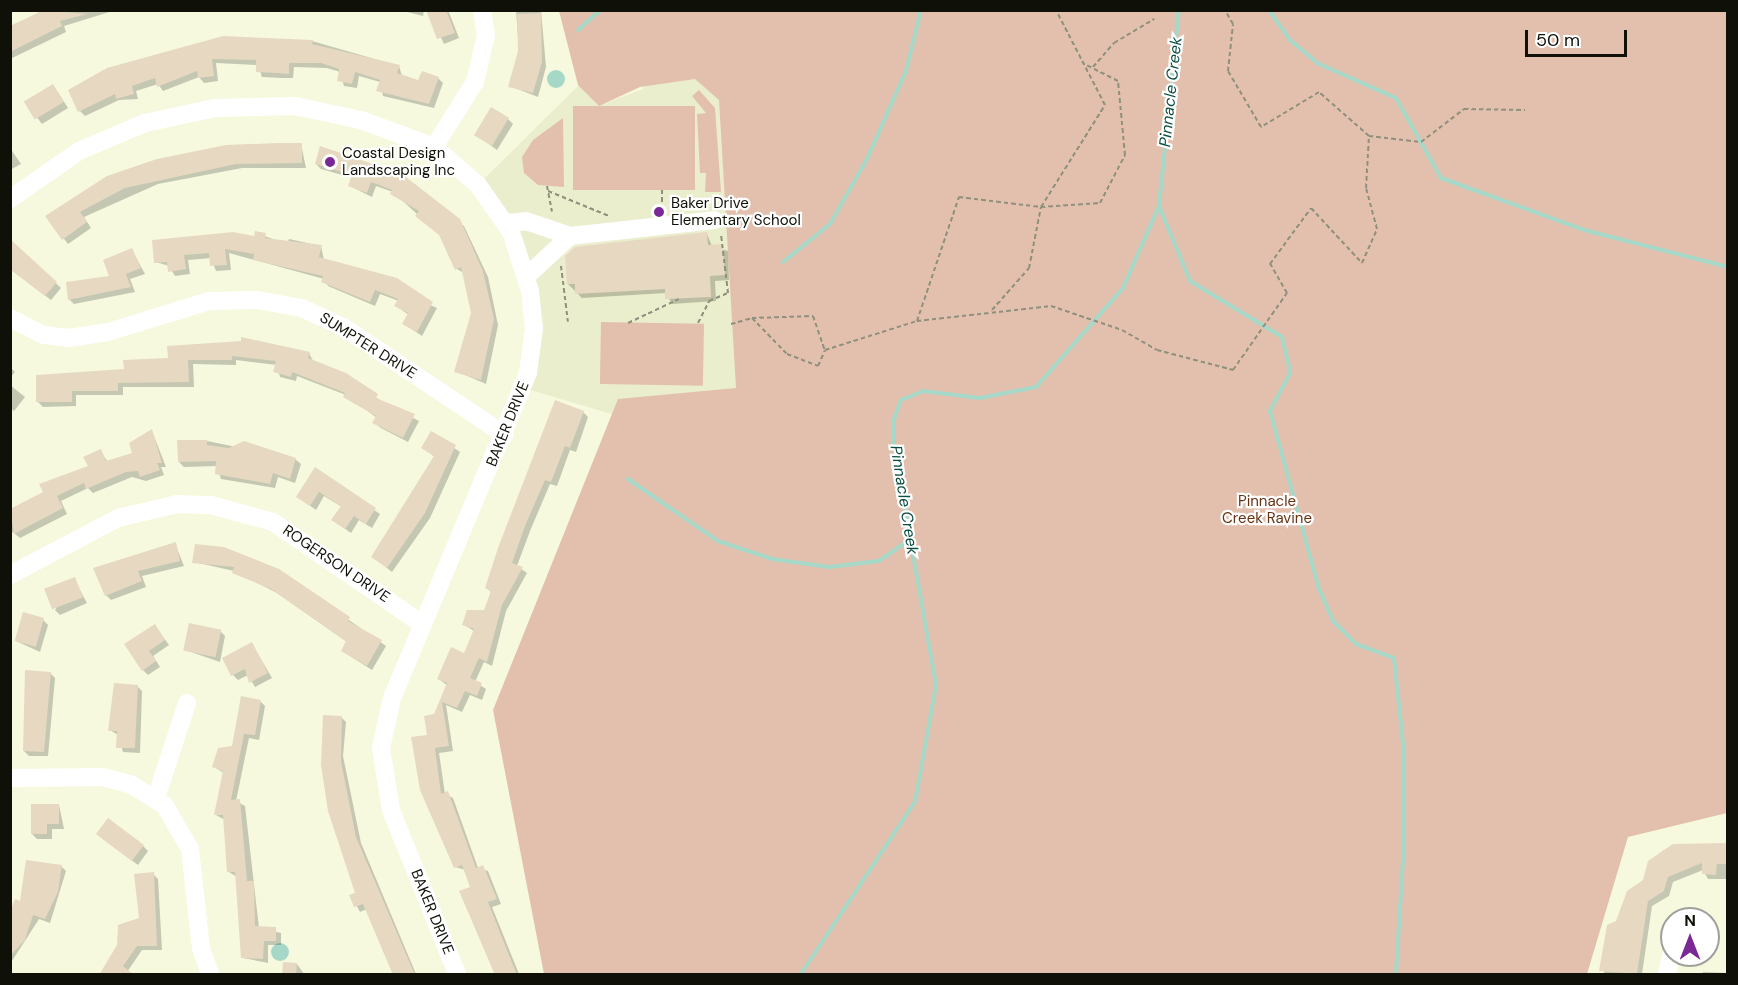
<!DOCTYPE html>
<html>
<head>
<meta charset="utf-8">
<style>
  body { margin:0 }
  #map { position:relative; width:1738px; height:985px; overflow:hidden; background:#f6f9de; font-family:"DM Sans",sans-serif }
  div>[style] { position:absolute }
  .built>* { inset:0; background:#ebeecc }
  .green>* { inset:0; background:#e3c0ad; transform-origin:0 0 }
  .water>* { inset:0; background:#a6d8c8 }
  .round { border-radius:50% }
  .shadow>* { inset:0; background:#0003 }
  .stream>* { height:4px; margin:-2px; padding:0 2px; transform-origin:2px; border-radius:2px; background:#a6d8c8 }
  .building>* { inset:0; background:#e6d8c1; transform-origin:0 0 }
  .path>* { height:2px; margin-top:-1px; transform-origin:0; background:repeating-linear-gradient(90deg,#8e907d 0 4.5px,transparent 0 7.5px) }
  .minor>* { height:18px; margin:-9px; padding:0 9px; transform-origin:9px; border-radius:9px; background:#fff }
  .dots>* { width:16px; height:16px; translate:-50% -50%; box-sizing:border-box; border:3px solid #fff; border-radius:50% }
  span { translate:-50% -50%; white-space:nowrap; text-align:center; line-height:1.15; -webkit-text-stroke:4.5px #fff; paint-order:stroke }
  .poi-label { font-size:15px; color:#0f1007 }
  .left { translate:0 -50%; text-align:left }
  .street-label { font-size:15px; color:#0f1007 }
  .park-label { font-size:15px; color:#673312 }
  .water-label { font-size:16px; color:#094f40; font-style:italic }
  .frame { position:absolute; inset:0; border:12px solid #0f1007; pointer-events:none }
  .north { position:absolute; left:1660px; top:907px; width:60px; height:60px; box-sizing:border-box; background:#fff; border:2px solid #9f9f9c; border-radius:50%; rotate:0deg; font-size:16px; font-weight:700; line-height:24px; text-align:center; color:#0f1007 }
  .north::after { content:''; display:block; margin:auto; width:21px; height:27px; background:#7b2897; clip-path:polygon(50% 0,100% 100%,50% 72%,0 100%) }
  .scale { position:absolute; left:1525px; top:30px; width:102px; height:27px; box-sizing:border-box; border:3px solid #0f1007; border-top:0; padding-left:8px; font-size:18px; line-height:21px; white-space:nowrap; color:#0f1007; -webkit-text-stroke:4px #fff; paint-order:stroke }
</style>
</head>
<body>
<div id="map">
  <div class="built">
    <div style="clip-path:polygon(643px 11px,822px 11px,817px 414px,635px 421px,524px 388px,530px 291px,478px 185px,581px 83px,603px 104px,643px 89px)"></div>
  </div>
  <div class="green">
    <div style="clip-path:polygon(559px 11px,1727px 11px,1727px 813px,1628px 837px,1587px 974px,544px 974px,493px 710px,618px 399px,736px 388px,719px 100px,695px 79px,640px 87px,599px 106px,578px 85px)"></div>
    <div style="clip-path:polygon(699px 90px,715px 108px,721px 192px,705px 192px,706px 173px,700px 173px,697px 114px,706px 113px,692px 96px)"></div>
    <div style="left:695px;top:106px;width:84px;height:122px;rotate:90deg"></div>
    <div style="clip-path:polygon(563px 118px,564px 187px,538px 185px,524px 173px,522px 157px,533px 140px)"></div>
    <div style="left:601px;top:322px;width:103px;height:62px;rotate:1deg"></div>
  </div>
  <div class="water">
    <div class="round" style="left:547px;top:70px;width:18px;height:18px"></div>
    <div class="round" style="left:271px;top:943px;width:18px;height:18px"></div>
  </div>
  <div class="shadow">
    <div style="clip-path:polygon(43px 10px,116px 10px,64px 26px,66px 32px,10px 59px,10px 30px)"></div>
    <div style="clip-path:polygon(399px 10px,424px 10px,423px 16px)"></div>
    <div style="clip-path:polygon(428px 10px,448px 10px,459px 38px,444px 44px)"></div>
    <div style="clip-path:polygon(516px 10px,541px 10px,546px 67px,538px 97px,510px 86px,519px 51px)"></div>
    <div style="clip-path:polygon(312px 41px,399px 66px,402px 76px,419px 82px,438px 78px,443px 83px,434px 108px,383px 96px,380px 82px,359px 76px,357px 88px,344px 86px,340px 72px,327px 68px,294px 67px,293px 78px,282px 78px,262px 77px,258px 65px,216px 63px,218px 81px,204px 83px,199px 77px,163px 91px,158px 84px,136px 91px,138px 99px,119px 100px,85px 116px,80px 111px,108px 70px)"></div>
    <div style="clip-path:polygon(57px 91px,68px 108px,42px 124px,26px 103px)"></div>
    <div style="clip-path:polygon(508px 119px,513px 124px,497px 150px,476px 135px)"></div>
    <div style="clip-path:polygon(301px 144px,306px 168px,242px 168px,158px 184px,84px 217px,91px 228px,68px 244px,47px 216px,107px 178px)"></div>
    <div style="clip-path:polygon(10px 148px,21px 164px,10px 170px)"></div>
    <div style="clip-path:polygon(321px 148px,464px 226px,488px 277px,498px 325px,486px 384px,456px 371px,473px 313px,464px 273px,457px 269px,441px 236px,393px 192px,376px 186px,372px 197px,350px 186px,353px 178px,321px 169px,316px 164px)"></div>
    <div style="clip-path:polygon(256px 233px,287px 244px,289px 239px,321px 246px,324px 260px,437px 308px,422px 336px,404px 324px,409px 315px,396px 306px,399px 301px,380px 294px,375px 306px,328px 286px,324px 279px,229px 253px,231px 270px,216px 271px,211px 258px,188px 260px,190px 274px,175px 276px,169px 266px,156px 262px,153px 242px,255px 238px)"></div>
    <div style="clip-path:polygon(707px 234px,712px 246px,728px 251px,729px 280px,715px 281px,716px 301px,672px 304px,666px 293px,582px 298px,568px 284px)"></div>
    <div style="clip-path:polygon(10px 240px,61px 288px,51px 300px,10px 269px)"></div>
    <div style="clip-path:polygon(132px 250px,145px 274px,130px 279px,135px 292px,74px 304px,69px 299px,111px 277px)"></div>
    <div style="clip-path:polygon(169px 348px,309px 353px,313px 361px,345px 374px,382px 402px,419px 421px,408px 442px,379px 427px,377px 418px,346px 395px,297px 376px,296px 381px,280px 377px,277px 365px,236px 360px,236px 365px,193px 364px,194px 387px,123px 387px,123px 395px,76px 395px,76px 406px,43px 407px,38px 402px,169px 359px)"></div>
    <div style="clip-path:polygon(10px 367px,15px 372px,10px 378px)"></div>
    <div style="clip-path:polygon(10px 385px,25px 397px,14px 411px,10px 408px)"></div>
    <div style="clip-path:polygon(583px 412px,588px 417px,576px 452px,570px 450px,557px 486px,550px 484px,530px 531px,517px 566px,527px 573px,506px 611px,492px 666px,484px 662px,475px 682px,486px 689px,482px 700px,470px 695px,462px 712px,446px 705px,453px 751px,439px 753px,445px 794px,453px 798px,478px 868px,488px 871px,501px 904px,492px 907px,519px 974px,495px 974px,461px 892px,472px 887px,466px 870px,455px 867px,429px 736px,448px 686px,439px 679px,464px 655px,474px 631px,463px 624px,485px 611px,492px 593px,486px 587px,499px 549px)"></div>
    <div style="clip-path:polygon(152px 431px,166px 467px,161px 467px,164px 475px,146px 481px,132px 477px,93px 493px,88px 488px,61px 501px,67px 514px,20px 538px,10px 530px,10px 511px,90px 467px,100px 451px,108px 462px,134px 454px)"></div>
    <div style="clip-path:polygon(432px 433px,460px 452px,430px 518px,392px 572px,378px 561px,435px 457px,423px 448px)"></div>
    <div style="clip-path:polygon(207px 441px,295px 459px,301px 464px,295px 483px,278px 477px,275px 488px,221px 479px,217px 466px,184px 467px,179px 462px)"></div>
    <div style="clip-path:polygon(315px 470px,380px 514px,372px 528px,359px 520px,351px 533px,333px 520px,342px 507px,324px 496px,316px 510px,298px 497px)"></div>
    <div style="clip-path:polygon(175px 544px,184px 566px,142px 576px,146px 587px,111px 600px,106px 595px,95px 569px)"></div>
    <div style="clip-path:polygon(194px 562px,279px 571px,386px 646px,372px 670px,342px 651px,347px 642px,277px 593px,234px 571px)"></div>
    <div style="clip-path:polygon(74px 579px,87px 603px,60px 615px,55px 610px)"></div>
    <div style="clip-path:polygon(43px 620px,48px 625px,40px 652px,16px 641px)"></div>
    <div style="clip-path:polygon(155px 626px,169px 645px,153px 656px,160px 667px,148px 675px,143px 670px)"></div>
    <div style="clip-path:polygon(220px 631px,225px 636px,220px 662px,185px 650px)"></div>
    <div style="clip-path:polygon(252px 644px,272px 678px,255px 687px,248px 675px,238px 680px,233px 675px)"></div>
    <div style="clip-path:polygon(50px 673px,55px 678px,48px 756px,29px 756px,24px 751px)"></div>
    <div style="clip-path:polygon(137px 686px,142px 691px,140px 753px,123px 752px,118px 735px,110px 730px)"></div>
    <div style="clip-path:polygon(260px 701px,265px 706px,259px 740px,249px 738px,236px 801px,245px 806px,259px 928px,281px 933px,281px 945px,268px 945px,268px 963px,243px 958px,237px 877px,229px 872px,225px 820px,216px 815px,224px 773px,214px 767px,233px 748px)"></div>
    <div style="clip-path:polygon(341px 717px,346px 722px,343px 756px,361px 843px,416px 974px,394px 974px,367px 909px,360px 912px,351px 896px,357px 893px,330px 811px)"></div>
    <div style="clip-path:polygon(59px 805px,64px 829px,52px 829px,52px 839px,37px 839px,32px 834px)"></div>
    <div style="clip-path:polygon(103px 839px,143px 846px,148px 851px,138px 865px)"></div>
    <div style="clip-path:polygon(1728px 844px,1728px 879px,1708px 879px,1703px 870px,1673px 882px,1669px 896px,1652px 906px,1642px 974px,1604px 974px,1608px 926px,1617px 922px,1644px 881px,1649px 862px,1664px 850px)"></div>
    <div style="clip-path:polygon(61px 866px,66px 871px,50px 923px,39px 919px,10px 964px,10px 917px)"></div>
    <div style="clip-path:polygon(153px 874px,158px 879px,162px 950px,142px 950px,127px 972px,100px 974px,141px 919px)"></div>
    <div style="clip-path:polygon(297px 964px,304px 974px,284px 974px)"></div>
    <div style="clip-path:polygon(1703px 972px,1728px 973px,1728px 974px,1703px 974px)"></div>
  </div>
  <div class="stream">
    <div style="left:1269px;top:10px;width:37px;rotate:55deg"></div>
    <div style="left:1290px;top:40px;width:35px;rotate:40deg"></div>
    <div style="left:1317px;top:63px;width:86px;rotate:23.9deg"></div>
    <div style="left:1396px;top:98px;width:92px;rotate:60.6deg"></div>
    <div style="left:1441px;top:178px;width:152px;rotate:20deg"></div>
    <div style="left:1584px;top:230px;width:149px;rotate:14.4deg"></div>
    <div style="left:578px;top:30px;width:30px;rotate:-42deg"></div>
    <div style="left:1159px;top:206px;width:81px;rotate:67.5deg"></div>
    <div style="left:1190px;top:281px;width:108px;rotate:31.3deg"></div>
    <div style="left:1282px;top:337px;width:37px;rotate:77deg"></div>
    <div style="left:1290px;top:373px;width:43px;rotate:117.8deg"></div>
    <div style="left:1270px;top:411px;width:185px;rotate:74.6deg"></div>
    <div style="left:1319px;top:589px;width:36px;rotate:66deg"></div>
    <div style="left:1334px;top:622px;width:31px;rotate:45deg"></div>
    <div style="left:1356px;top:644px;width:40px;rotate:20.2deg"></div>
    <div style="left:1394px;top:658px;width:86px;rotate:84deg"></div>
    <div style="left:1403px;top:744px;width:99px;rotate:89.4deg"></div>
    <div style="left:1404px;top:843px;width:130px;rotate:93.5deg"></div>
    <div style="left:783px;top:262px;width:60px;rotate:-39deg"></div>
    <div style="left:830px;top:224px;width:75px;rotate:-60.4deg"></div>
    <div style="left:867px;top:159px;width:96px;rotate:-66.1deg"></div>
    <div style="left:906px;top:71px;width:63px;rotate:-76.2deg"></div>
    <div style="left:628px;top:479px;width:109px;rotate:34.6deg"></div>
    <div style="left:718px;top:541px;width:57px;rotate:18.4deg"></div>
    <div style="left:772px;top:559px;width:58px;rotate:8deg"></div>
    <div style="left:829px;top:567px;width:50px;rotate:-6.8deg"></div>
    <div style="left:879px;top:561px;width:40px;rotate:-34.9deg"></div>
    <div style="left:801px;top:974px;width:206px;rotate:-56.5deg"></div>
    <div style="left:915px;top:802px;width:119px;rotate:-79.8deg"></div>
    <div style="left:936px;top:685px;width:242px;rotate:-100deg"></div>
    <div style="left:894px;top:447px;width:28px;rotate:-90deg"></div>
    <div style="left:894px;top:419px;width:20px;rotate:-70deg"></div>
    <div style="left:901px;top:400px;width:24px;rotate:-22deg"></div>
    <div style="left:923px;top:391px;width:57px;rotate:7deg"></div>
    <div style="left:980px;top:398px;width:57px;rotate:-11.1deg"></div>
    <div style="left:1036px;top:387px;width:132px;rotate:-48.7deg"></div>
    <div style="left:1123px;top:288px;width:90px;rotate:-66.3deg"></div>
    <div style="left:1159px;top:206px;width:197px;rotate:-84.2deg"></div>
  </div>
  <div class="building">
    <div style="clip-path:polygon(44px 10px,87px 14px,60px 21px,62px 26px,10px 52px,10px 26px)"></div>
    <div style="clip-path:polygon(426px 10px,446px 10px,455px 33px,437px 39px)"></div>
    <div style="clip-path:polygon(541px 13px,542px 62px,533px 93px,508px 87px,518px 51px,517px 14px)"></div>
    <div style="clip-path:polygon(223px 36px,313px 40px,312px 44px,400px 65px,397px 73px,418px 80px,422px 71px,439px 77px,429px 104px,376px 91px,380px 80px,355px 72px,352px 84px,337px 81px,339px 69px,321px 63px,289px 63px,289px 74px,276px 73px,256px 72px,256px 60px,212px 59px,214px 76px,198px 78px,197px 71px,157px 87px,155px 78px,132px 86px,134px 94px,116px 99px,115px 94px,78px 112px,68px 90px,107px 68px)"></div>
    <div style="left:53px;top:84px;width:21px;height:34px;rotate:59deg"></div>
    <div style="left:491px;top:107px;width:21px;height:33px;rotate:31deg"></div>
    <div style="clip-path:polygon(278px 143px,302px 143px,302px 163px,236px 164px,125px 188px,80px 212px,87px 222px,62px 240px,45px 216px,107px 176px,157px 159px,226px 145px)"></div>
    <div style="clip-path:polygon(320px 146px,402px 174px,460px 219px,483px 271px,494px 319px,481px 380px,454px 372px,471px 313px,461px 267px,455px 270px,439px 235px,415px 216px,419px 211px,390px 194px,392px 190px,371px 182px,367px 193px,348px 186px,352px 175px,315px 164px)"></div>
    <div style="clip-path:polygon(255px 231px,266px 233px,265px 238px,322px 245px,319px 257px,397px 278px,433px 302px,417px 332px,402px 324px,408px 313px,394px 306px,398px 299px,375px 290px,370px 302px,321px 282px,323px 276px,253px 260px,254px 254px,225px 249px,227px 265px,210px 266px,209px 253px,184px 255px,186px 269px,168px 272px,167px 262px,154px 263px,152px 240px,233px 232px,254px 236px)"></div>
    <div style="clip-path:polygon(707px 232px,708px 245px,723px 244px,725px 275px,710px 276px,711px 297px,665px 299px,665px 289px,575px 294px,575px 284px,567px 284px,565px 256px,575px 247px)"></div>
    <div style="clip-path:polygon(10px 239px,57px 282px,45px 296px,10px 269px)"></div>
    <div style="clip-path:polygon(132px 248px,141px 268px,126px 274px,131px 287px,68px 300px,66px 282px,109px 276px,103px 260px)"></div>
    <div style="clip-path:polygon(241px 337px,310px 352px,308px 358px,346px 373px,378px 394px,376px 398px,415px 414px,403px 438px,372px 423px,376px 416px,343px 397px,345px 393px,292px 372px,291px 377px,273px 372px,276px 361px,232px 356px,232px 360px,188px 360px,189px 382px,118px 383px,118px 391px,72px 391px,72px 402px,36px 402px,36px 375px,124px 369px,123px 360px,168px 358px,167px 346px,241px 341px)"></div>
    <div style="clip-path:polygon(555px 400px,584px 411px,570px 448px,565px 446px,551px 482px,545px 480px,525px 526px,512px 563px,523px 567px,502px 605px,487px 662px,479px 658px,470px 678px,482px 683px,477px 696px,465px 691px,457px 708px,442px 702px,449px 746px,435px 748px,441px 794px,448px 791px,476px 868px,483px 865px,497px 899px,488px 902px,517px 975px,495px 975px,459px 891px,470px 887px,462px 865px,454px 868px,420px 790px,411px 737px,427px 735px,424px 716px,434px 714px,447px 683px,437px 679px,451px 647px,464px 653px,474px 629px,462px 625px,467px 610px,484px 610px,491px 591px,485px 588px,498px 548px)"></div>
    <div style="clip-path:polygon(152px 429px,162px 463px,157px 463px,160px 470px,140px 477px,138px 471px,126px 472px,86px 489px,84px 483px,57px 496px,63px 508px,14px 534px,10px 509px,43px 492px,39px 484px,88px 466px,83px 457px,101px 449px,106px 461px,132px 453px,129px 443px)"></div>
    <div style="clip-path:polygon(431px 431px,456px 445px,425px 513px,387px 568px,371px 557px,434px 456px,421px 448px)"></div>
    <div style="clip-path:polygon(177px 440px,207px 440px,207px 445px,229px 448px,244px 441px,296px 458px,290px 479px,273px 473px,270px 484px,215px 474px,216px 461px,178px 462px)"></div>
    <div style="clip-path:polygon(315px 467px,376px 508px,366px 524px,354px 516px,345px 529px,331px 520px,341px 506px,319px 492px,310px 506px,296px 497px)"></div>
    <div style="clip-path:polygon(176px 542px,180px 561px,138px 571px,142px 581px,105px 596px,93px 568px)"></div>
    <div style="clip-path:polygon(195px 544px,224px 547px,279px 569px,350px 617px,348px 621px,382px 640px,367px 666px,341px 651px,346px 641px,271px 589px,232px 573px,234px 567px,192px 563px)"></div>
    <div style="left:75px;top:577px;width:22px;height:33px;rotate:69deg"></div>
    <div style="left:23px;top:612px;width:22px;height:30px;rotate:16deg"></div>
    <div style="left:189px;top:623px;width:33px;height:28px;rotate:12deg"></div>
    <div style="clip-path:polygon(155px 624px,165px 640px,149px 651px,156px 661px,142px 671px,124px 644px)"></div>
    <div style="clip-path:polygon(252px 642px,268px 673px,249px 683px,245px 669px,231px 676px,222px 658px)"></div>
    <div style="clip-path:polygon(25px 670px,51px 672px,44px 752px,23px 751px)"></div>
    <div style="clip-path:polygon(114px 683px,138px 685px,135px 748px,116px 748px,117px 731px,108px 731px)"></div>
    <div style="clip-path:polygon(241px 696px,261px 700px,255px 735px,244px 734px,231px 800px,240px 799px,247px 881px,254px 881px,255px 926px,276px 927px,276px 941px,264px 941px,263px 959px,241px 958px,235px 872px,227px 872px,223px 815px,214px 815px,223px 771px,212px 767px,218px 748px,232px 746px)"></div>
    <div style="clip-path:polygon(323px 715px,342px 716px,341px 761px,356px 837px,415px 975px,393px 975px,363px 904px,354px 907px,349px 895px,355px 893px,328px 811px,321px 765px)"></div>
    <div style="clip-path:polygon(31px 804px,59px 804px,59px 824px,47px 824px,47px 834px,31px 834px)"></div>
    <div style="left:108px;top:818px;width:45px;height:20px;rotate:37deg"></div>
    <div style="clip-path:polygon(1728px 843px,1728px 864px,1717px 864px,1716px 875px,1702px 874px,1702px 863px,1668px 877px,1664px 891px,1648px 901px,1637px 974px,1599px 971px,1607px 925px,1616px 921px,1627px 891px,1643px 880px,1648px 861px,1673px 844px)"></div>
    <div style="clip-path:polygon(26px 860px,62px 865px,58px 892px,45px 919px,33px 915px,25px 940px,10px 956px,10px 912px,15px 899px,20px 901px)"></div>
    <div style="clip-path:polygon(154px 872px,157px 946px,137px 946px,123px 966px,134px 975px,99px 975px,117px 945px,118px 925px,139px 918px,134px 874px)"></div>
    <div style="left:283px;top:962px;width:14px;height:13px;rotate:4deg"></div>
  </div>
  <div class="path">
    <div style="left:1093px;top:67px;width:32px;rotate:-49deg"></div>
    <div style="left:1114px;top:43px;width:47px;rotate:-31deg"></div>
    <div style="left:1369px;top:136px;width:52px;rotate:6.6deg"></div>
    <div style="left:1421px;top:142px;width:54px;rotate:-37.5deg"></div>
    <div style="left:1464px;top:109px;width:61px;rotate:0.9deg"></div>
    <div style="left:547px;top:186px;width:26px;rotate:79deg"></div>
    <div style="left:662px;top:190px;width:21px;rotate:90deg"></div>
    <div style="left:548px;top:191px;width:66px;rotate:22.3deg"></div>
    <div style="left:561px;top:266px;width:56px;rotate:82.9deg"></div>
    <div style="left:992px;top:310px;width:56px;rotate:-48.6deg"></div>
    <div style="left:1029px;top:268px;width:62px;rotate:-78.9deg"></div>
    <div style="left:1041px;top:207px;width:59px;rotate:-3.9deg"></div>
    <div style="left:1100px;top:203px;width:54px;rotate:-62.5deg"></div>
    <div style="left:1125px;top:155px;width:74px;rotate:-95.4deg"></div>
    <div style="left:1118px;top:81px;width:39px;rotate:-153deg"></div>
    <div style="left:752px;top:318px;width:50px;rotate:45.8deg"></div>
    <div style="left:787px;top:354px;width:33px;rotate:21deg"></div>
    <div style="left:818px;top:366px;width:17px;rotate:-66deg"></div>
    <div style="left:917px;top:321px;width:135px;rotate:-6.4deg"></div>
    <div style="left:1051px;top:306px;width:75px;rotate:18.7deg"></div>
    <div style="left:1122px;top:330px;width:40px;rotate:29.7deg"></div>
    <div style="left:1157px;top:350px;width:79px;rotate:14.7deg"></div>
    <div style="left:1233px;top:370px;width:94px;rotate:-55deg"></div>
    <div style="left:1287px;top:293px;width:34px;rotate:-120deg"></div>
    <div style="left:1270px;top:264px;width:69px;rotate:-53.8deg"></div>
    <div style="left:1311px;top:208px;width:75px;rotate:47.2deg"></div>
    <div style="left:1362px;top:263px;width:37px;rotate:-66deg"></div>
    <div style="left:1377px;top:229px;width:42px;rotate:-105deg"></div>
    <div style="left:1366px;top:188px;width:52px;rotate:-86.7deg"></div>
    <div style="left:1369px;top:136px;width:67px;rotate:-138.7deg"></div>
    <div style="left:1319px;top:92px;width:68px;rotate:148.9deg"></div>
    <div style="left:1261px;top:127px;width:65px;rotate:-120.5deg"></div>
    <div style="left:1228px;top:71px;width:47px;rotate:-83.9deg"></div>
    <div style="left:1233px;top:24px;width:16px;rotate:-120deg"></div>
    <div style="left:628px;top:323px;width:56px;rotate:-25.2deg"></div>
    <div style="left:698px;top:323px;width:25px;rotate:-63deg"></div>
    <div style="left:709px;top:301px;width:21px;rotate:-23deg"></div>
    <div style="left:728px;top:293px;width:59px;rotate:-96.8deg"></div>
    <div style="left:731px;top:324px;width:22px;rotate:-16deg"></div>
    <div style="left:752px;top:318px;width:61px;rotate:-1.9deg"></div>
    <div style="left:813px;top:316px;width:36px;rotate:71deg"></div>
    <div style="left:825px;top:350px;width:96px;rotate:-17.5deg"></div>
    <div style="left:917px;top:321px;width:131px;rotate:-71.3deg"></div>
    <div style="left:959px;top:197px;width:83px;rotate:7deg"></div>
    <div style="left:1041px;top:207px;width:120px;rotate:-57.9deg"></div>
    <div style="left:1105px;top:105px;width:107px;rotate:-117.3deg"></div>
  </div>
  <div class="minor">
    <div style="left:434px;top:147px;width:77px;rotate:-57.8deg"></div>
    <div style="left:475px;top:82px;width:48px;rotate:-76.8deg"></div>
    <div style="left:486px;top:35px;width:25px;rotate:-99deg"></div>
    <div style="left:10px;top:199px;width:84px;rotate:-34.8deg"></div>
    <div style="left:79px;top:151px;width:72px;rotate:-23deg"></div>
    <div style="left:145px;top:123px;width:72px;rotate:-12.1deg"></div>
    <div style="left:215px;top:108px;width:80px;rotate:-1.4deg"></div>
    <div style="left:295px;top:106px;width:67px;rotate:12deg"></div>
    <div style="left:361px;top:120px;width:78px;rotate:20.3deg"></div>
    <div style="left:434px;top:147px;width:58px;rotate:40.8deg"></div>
    <div style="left:478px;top:185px;width:57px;rotate:54.9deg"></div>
    <div style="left:511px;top:232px;width:62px;rotate:72.1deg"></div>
    <div style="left:530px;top:291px;width:38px;rotate:84deg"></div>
    <div style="left:534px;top:329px;width:44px;rotate:97.8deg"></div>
    <div style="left:528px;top:373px;width:352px;rotate:112.7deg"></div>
    <div style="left:392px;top:698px;width:51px;rotate:102.4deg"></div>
    <div style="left:381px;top:748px;width:63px;rotate:80.8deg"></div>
    <div style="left:391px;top:810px;width:177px;rotate:68.1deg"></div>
    <div style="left:505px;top:223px;width:21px;rotate:-5deg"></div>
    <div style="left:526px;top:221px;width:46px;rotate:18.8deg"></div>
    <div style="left:570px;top:236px;width:145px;rotate:-6.3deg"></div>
    <div style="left:527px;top:276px;width:59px;rotate:-42.9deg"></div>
    <div style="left:10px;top:318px;width:38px;rotate:27deg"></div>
    <div style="left:44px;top:335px;width:24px;rotate:7deg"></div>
    <div style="left:68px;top:338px;width:40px;rotate:-8.5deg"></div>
    <div style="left:108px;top:332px;width:106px;rotate:-17.1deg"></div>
    <div style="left:209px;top:301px;width:48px;rotate:-1.2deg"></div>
    <div style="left:257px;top:300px;width:46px;rotate:10.1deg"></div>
    <div style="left:302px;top:308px;width:47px;rotate:24.9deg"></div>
    <div style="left:345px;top:328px;width:192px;rotate:33.8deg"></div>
    <div style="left:10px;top:575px;width:122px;rotate:-27.8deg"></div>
    <div style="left:118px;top:518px;width:61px;rotate:-13.3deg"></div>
    <div style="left:177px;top:504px;width:34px;rotate:2deg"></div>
    <div style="left:211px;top:505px;width:64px;rotate:15.3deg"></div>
    <div style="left:273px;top:522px;width:181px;rotate:34.4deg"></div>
    <div style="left:10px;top:778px;width:93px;rotate:-0.6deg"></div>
    <div style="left:103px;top:777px;width:30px;rotate:15deg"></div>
    <div style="left:132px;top:785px;width:39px;rotate:32deg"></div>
    <div style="left:165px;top:806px;width:50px;rotate:59.8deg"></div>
    <div style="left:190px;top:849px;width:101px;rotate:83.7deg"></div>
    <div style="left:201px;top:949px;width:27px;rotate:70deg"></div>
    <div style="left:156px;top:798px;width:100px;rotate:-71.9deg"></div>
    <div style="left:1667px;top:974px;width:23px;rotate:-77deg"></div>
  </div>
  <div class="dots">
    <div style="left:330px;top:162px;background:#7b2897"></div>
    <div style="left:659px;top:212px;background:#7b2897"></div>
  </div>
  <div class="poi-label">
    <span class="left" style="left:342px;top:162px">Coastal Design<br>Landscaping Inc</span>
    <span class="left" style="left:671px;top:212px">Baker Drive<br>Elementary School</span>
  </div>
  <div class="street-label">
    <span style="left:368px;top:346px;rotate:32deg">SUMPTER DRIVE</span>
    <span style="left:508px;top:424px;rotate:-68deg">BAKER DRIVE</span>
    <span style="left:336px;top:564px;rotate:34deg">ROGERSON DRIVE</span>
    <span style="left:432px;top:912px;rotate:68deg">BAKER DRIVE</span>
  </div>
  <div class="park-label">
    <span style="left:1267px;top:510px">Pinnacle<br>Creek Ravine</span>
  </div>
  <div class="water-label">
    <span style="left:1171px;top:92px;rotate:-84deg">Pinnacle Creek</span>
    <span style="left:904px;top:500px;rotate:81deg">Pinnacle Creek</span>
  </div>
  <div class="frame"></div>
  <div class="north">N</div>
  <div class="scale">50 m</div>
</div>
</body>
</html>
